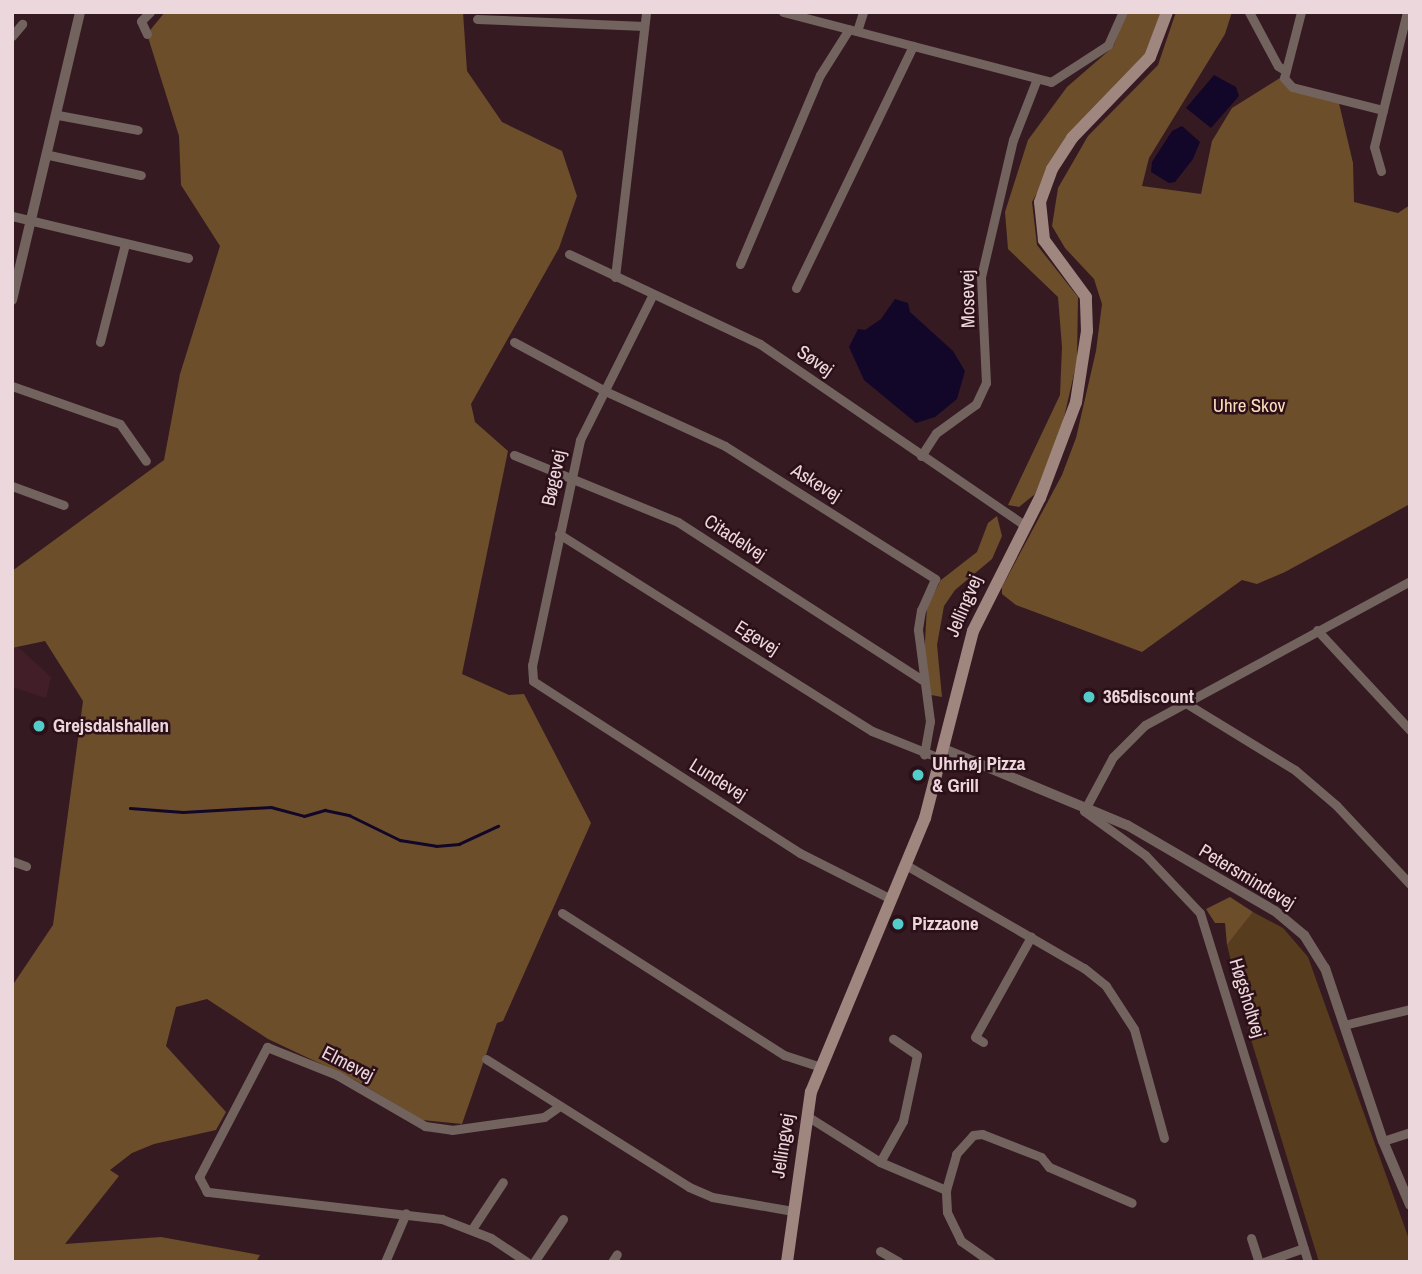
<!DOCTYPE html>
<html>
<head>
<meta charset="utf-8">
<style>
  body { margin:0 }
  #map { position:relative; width:1422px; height:1274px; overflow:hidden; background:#361a22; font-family:"Archivo Narrow",sans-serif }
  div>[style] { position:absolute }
  .built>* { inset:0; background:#421e29 }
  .green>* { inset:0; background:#573d1d }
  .forest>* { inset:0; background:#6c4e2b }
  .water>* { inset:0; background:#120728 }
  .stream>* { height:2.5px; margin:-1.25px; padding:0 1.25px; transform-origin:1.25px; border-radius:1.25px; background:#120728 }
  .minor>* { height:9px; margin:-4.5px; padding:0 4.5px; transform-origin:4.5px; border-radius:4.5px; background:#72635f }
  .tertiary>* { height:10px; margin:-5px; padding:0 5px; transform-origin:5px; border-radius:5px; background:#72635f }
  .secondary>* { height:12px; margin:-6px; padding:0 6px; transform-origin:6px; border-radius:6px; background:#9f867f }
  .dots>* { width:19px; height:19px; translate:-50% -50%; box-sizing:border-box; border:4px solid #2c1019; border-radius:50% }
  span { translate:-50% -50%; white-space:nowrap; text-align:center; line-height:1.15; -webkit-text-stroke:5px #2c1019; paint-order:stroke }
  .street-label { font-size:19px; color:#ecd7dc }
  .park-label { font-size:19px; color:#fcddbb }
  .poi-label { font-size:19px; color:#ecd7dc; font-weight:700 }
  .left { translate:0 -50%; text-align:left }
  .frame { position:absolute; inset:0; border:14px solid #ecd7dc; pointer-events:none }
</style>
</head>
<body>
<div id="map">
  <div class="built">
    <div style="clip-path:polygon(18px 647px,51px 677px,46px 698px,12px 687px,12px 648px)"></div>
  </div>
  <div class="green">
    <div style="clip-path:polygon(1253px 912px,1283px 928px,1308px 957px,1410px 1242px,1410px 1262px,1319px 1262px,1249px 1033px,1227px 945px)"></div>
  </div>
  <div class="forest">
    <div style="clip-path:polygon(165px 12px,463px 12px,467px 71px,502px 122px,562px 151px,577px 196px,559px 248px,471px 404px,475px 422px,508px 451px,462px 674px,509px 695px,524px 694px,591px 823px,503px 1021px,497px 1023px,462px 1124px,422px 1120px,355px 1080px,268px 1039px,207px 999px,176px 1007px,166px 1046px,226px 1112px,216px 1130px,154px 1144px,132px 1153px,110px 1170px,119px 1176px,65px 1244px,161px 1237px,260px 1255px,256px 1262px,12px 1262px,12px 986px,53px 925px,83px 701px,45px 641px,12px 648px,12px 571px,164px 460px,180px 374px,220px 246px,181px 185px,179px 136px,147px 34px)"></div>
    <div style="clip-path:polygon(1127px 12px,1161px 12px,1144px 57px,1070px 133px,1032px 202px,1037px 245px,1078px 297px,1077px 361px,1062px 426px,1035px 494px,1019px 507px,1008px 505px,1060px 395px,1062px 347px,1058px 297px,1008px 249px,1005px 212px,1028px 140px,1067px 87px,1113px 47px)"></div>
    <div style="clip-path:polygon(1176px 12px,1232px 12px,1225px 34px,1149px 158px,1142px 186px,1201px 194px,1212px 141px,1232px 108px,1283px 76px,1292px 89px,1338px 99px,1353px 163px,1354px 202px,1398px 213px,1410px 205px,1410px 504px,1285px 572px,1257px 584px,1242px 580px,1142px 652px,1016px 605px,1002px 594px,1002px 587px,1062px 475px,1076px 438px,1096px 351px,1102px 304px,1094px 279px,1065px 248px,1052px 226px,1058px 188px,1088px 136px,1158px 65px)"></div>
    <div style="clip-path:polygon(997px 516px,1002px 536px,992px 559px,955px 590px,944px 606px,937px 645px,942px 697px,931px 695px,924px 659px,927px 606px,941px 580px,977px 552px,988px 523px)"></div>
    <div style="clip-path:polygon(1230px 897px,1253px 912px,1227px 945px,1225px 923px,1215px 923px,1206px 909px)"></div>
  </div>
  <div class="water">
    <div style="clip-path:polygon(1214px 75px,1236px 87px,1239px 96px,1211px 128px,1186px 108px)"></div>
    <div style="clip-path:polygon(1182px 126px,1200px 142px,1193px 159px,1175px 182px,1169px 183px,1151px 172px,1152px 162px,1172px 131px)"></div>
    <div style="clip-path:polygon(895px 299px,908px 303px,910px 312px,953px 351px,965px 371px,957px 399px,935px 417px,916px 423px,864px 380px,849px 347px,858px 329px,865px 330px,881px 319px)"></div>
  </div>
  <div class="stream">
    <div style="left:130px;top:808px;width:53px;rotate:4.3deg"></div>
    <div style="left:183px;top:812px;width:88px;rotate:-3.3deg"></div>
    <div style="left:271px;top:807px;width:34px;rotate:15deg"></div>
    <div style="left:304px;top:816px;width:22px;rotate:-16deg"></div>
    <div style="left:325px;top:810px;width:25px;rotate:12deg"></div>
    <div style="left:349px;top:815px;width:57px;rotate:26.1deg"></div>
    <div style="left:400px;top:840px;width:36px;rotate:9deg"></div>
    <div style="left:436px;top:846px;width:23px;rotate:-5deg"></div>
    <div style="left:459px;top:844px;width:43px;rotate:-24.8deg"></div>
  </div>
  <div class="minor">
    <div style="left:783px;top:12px;width:277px;rotate:14.6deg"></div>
    <div style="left:1051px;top:82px;width:68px;rotate:-33deg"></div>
    <div style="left:1108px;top:45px;width:36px;rotate:-66deg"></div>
    <div style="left:1249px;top:12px;width:61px;rotate:61.8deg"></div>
    <div style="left:1278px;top:66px;width:9px;rotate:32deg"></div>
    <div style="left:1301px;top:12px;width:68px;rotate:104.4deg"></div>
    <div style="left:1284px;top:78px;width:12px;rotate:48deg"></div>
    <div style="left:1292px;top:87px;width:94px;rotate:14.2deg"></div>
    <div style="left:477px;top:19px;width:167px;rotate:2.4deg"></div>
    <div style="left:857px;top:31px;width:20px;rotate:-72deg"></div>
    <div style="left:147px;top:34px;width:14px;rotate:-115deg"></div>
    <div style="left:141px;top:21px;width:13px;rotate:-45deg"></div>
    <div style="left:12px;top:36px;width:16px;rotate:-50deg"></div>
    <div style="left:58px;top:115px;width:81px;rotate:10.6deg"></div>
    <div style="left:49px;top:155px;width:94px;rotate:12.3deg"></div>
    <div style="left:1381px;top:171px;width:25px;rotate:-106deg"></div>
    <div style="left:1374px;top:147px;width:139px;rotate:-76.3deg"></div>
    <div style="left:12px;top:216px;width:181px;rotate:13.4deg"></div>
    <div style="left:569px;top:254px;width:211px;rotate:25.2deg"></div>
    <div style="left:760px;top:344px;width:322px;rotate:34.4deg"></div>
    <div style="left:740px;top:264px;width:205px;rotate:-67.1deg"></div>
    <div style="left:820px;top:75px;width:54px;rotate:-57.8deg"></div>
    <div style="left:615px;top:277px;width:267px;rotate:-83.3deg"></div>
    <div style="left:796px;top:288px;width:269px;rotate:-64.2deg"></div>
    <div style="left:652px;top:296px;width:161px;rotate:116.6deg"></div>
    <div style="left:580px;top:440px;width:230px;rotate:102deg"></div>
    <div style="left:532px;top:665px;width:16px;rotate:86deg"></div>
    <div style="left:533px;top:681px;width:318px;rotate:32.8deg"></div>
    <div style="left:800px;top:853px;width:102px;rotate:26.8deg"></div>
    <div style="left:100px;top:342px;width:101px;rotate:-75.7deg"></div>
    <div style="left:514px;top:342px;width:103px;rotate:28.3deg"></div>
    <div style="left:605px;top:391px;width:132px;rotate:24.6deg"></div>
    <div style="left:725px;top:446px;width:249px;rotate:32.3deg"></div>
    <div style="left:935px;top:579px;width:34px;rotate:114deg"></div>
    <div style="left:921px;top:610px;width:20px;rotate:99deg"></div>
    <div style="left:918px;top:630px;width:92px;rotate:82.5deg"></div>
    <div style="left:930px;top:721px;width:34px;rotate:100deg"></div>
    <div style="left:12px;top:386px;width:114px;rotate:19.4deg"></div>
    <div style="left:120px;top:424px;width:45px;rotate:54.9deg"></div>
    <div style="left:514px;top:455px;width:177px;rotate:22.2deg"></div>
    <div style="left:678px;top:522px;width:291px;rotate:32.9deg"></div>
    <div style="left:921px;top:456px;width:27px;rotate:-57deg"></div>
    <div style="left:936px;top:433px;width:49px;rotate:-35.9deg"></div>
    <div style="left:976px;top:404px;width:23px;rotate:-65deg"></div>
    <div style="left:986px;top:383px;width:106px;rotate:-92.7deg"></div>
    <div style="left:981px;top:277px;width:141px;rotate:-76.9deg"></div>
    <div style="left:1013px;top:140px;width:63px;rotate:-68.7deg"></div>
    <div style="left:12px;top:486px;width:55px;rotate:20.1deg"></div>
    <div style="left:559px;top:534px;width:370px;rotate:32.2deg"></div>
    <div style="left:872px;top:731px;width:75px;rotate:21.8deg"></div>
    <div style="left:1317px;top:630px;width:137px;rotate:47.1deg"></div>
    <div style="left:1184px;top:702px;width:130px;rotate:31.5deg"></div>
    <div style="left:1295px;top:770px;width:54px;rotate:40.5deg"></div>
    <div style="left:1336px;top:805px;width:108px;rotate:46.9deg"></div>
    <div style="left:12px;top:861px;width:15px;rotate:20deg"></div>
    <div style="left:906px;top:865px;width:206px;rotate:30.1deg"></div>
    <div style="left:1084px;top:968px;width:28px;rotate:39deg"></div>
    <div style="left:1106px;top:986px;width:51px;rotate:56.9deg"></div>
    <div style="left:1134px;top:1029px;width:113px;rotate:74.6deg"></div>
    <div style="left:562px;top:913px;width:264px;rotate:32.6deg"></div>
    <div style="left:784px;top:1055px;width:38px;rotate:18deg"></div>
    <div style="left:1344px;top:1025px;width:68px;rotate:-13.6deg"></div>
    <div style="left:983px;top:1042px;width:9px;rotate:-148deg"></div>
    <div style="left:975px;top:1037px;width:115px;rotate:-60.8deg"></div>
    <div style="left:486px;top:1059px;width:240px;rotate:32.2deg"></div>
    <div style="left:689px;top:1187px;width:25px;rotate:23deg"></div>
    <div style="left:712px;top:1197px;width:82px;rotate:9.8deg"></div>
    <div style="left:807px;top:1116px;width:86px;rotate:32.2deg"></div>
    <div style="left:880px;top:1162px;width:72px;rotate:23deg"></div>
    <div style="left:1383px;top:1141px;width:28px;rotate:-18deg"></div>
    <div style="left:880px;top:1162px;width:47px;rotate:-60.7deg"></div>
    <div style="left:903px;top:1121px;width:67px;rotate:-78deg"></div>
    <div style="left:917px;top:1055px;width:29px;rotate:-146deg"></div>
    <div style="left:472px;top:1229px;width:56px;rotate:-56.6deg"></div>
    <div style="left:1251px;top:1238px;width:25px;rotate:72deg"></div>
    <div style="left:880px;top:1251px;width:22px;rotate:30deg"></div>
    <div style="left:385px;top:1262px;width:53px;rotate:-66.8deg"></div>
    <div style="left:527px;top:1262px;width:43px;rotate:-146.3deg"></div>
    <div style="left:491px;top:1238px;width:53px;rotate:-158.8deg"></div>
    <div style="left:442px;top:1219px;width:237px;rotate:-173.4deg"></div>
    <div style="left:207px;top:1192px;width:17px;rotate:-118deg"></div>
    <div style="left:199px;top:1177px;width:147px;rotate:-62.4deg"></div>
    <div style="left:267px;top:1047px;width:75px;rotate:21.8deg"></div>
    <div style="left:337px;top:1075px;width:102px;rotate:30.1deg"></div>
    <div style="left:425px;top:1126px;width:27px;rotate:8deg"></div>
    <div style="left:452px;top:1130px;width:93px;rotate:-8deg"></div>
    <div style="left:544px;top:1117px;width:19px;rotate:-35deg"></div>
    <div style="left:534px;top:1262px;width:52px;rotate:-56deg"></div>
    <div style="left:612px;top:1262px;width:9px;rotate:-58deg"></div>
    <div style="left:991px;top:1262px;width:37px;rotate:-145deg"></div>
    <div style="left:961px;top:1241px;width:32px;rotate:-116deg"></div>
    <div style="left:947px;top:1212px;width:22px;rotate:-93deg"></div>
    <div style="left:946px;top:1190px;width:37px;rotate:-74deg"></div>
    <div style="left:956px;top:1154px;width:25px;rotate:-48deg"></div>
    <div style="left:973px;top:1135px;width:9px;rotate:-6deg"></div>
    <div style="left:982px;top:1134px;width:63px;rotate:21.3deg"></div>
    <div style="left:1041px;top:1157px;width:13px;rotate:51deg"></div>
    <div style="left:1049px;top:1167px;width:90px;rotate:23.4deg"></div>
    <div style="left:1264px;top:1262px;width:42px;rotate:-19.3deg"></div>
    <div style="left:1308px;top:1262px;width:365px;rotate:-107.2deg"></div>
    <div style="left:1200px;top:913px;width:80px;rotate:-133.5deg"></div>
    <div style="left:1145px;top:855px;width:75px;rotate:-144.2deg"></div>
    <div style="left:1084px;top:811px;width:61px;rotate:-61.8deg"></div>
    <div style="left:1113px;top:757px;width:45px;rotate:-45deg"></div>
    <div style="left:1145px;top:725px;width:302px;rotate:-28.5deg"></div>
  </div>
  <div class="tertiary">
    <div style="left:12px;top:300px;width:296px;rotate:-76.7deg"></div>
    <div style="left:944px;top:749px;width:198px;rotate:22.6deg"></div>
    <div style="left:1127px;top:825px;width:171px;rotate:30.2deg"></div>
    <div style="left:1275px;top:911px;width:38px;rotate:40deg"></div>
    <div style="left:1304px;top:935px;width:39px;rotate:58deg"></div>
    <div style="left:1325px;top:968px;width:182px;rotate:71.5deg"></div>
    <div style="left:1383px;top:1141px;width:69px;rotate:67.1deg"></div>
  </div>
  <div class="secondary">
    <div style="left:787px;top:1262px;width:172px;rotate:-82deg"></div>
    <div style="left:811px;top:1092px;width:297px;rotate:-67.4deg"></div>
    <div style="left:925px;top:818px;width:193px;rotate:-75.6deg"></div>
    <div style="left:973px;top:631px;width:149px;rotate:-63.3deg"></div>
    <div style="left:1040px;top:498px;width:103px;rotate:-69.4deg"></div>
    <div style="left:1076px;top:402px;width:72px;rotate:-81.2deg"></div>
    <div style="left:1087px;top:331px;width:34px;rotate:-92deg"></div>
    <div style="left:1086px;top:297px;width:71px;rotate:-126.4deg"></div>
    <div style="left:1044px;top:240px;width:38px;rotate:-96deg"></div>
    <div style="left:1040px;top:202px;width:35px;rotate:-70deg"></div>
    <div style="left:1052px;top:169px;width:37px;rotate:-57deg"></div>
    <div style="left:1072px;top:138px;width:112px;rotate:-46.1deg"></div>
    <div style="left:1150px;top:57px;width:48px;rotate:-69.3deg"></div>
  </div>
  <div class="dots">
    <div style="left:1089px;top:697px;background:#53cdc9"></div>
    <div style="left:39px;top:726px;background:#53cdc9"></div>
    <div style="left:918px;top:775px;background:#53cdc9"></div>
    <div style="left:898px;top:924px;background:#53cdc9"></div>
  </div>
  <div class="street-label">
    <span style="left:968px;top:299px;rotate:-91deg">Mosevej</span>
    <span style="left:815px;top:361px;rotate:35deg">Søvej</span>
    <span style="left:554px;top:478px;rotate:-78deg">Bøgevej</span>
    <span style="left:816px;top:483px;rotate:32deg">Askevej</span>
    <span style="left:735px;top:538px;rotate:33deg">Citadelvej</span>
    <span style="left:964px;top:606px;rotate:-67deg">Jellingvej</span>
    <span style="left:757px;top:638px;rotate:32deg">Egevej</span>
    <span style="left:718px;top:780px;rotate:32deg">Lundevej</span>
    <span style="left:1247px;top:877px;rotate:31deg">Petersmindevej</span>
    <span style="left:1247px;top:998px;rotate:73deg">Høgsholtvej</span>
    <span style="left:348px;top:1064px;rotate:27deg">Elmevej</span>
    <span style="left:783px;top:1146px;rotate:-81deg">Jellingvej</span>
  </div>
  <div class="park-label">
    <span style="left:1249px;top:406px">Uhre Skov</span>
  </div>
  <div class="poi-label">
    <span class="left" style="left:1103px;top:697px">365discount</span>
    <span class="left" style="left:53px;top:726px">Grejsdalshallen</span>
    <span class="left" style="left:932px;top:775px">Uhrhøj Pizza<br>&amp; Grill</span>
    <span class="left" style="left:912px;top:924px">Pizzaone</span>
  </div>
  <div class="frame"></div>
</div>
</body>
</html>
